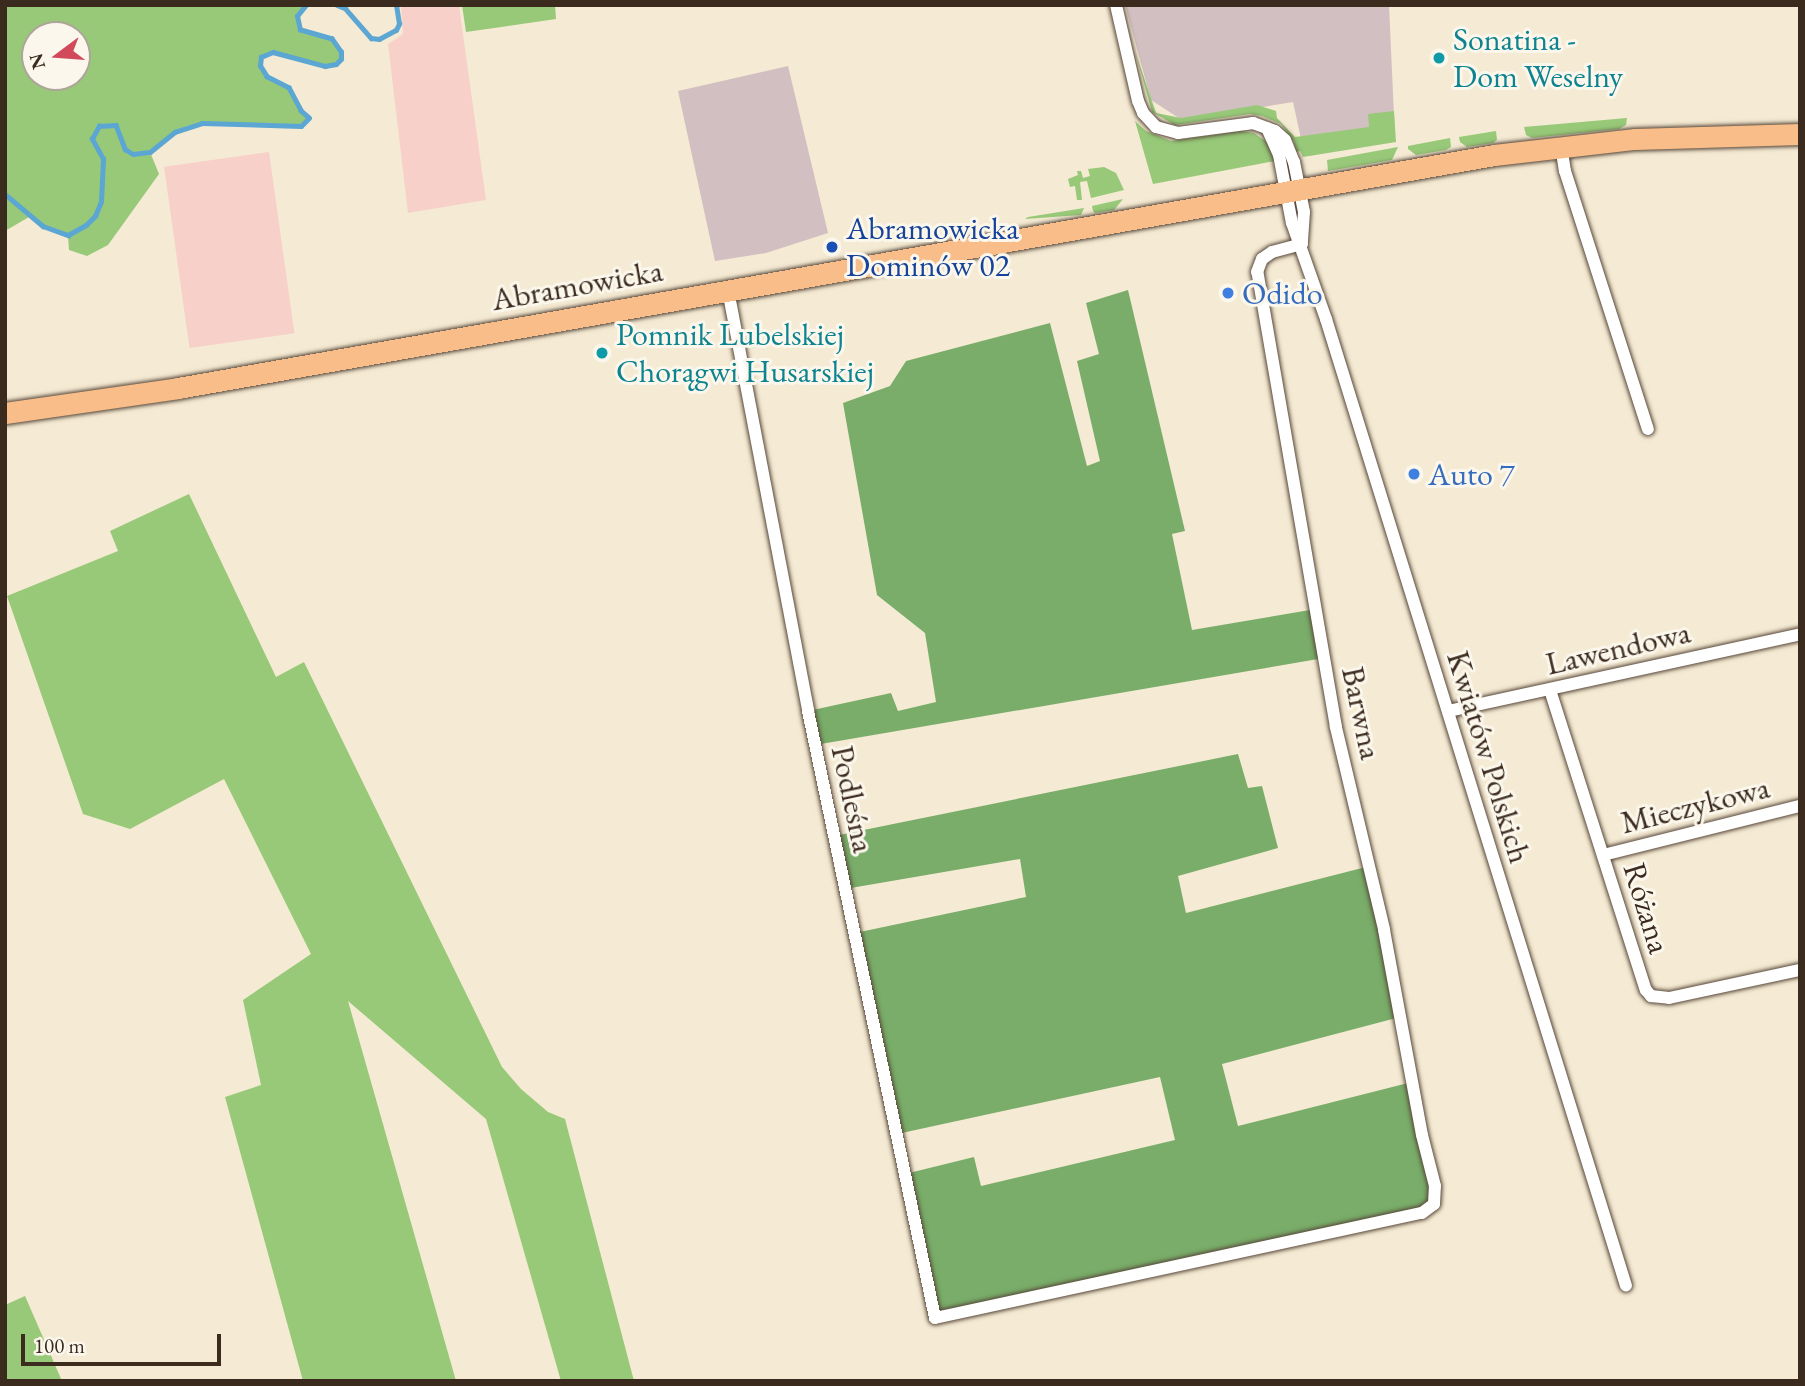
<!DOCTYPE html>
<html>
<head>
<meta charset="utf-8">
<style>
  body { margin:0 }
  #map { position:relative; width:1805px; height:1386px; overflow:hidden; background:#f5ead3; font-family:"EB Garamond",serif }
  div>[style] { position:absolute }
  .built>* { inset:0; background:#f7d1c9; transform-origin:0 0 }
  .industrial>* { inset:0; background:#d2bfc1 }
  .green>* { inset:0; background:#97c979 }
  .forest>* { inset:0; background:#79ad69 }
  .stream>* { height:4.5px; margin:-2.25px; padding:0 2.25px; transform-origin:2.25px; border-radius:2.25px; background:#5ba6d3 }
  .roads { filter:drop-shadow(0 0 2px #574739) drop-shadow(0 0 2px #574739) }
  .minor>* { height:12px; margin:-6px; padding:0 6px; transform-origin:6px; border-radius:6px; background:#fff }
  .primary>* { height:21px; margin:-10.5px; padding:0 10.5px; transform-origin:10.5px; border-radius:10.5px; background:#f8bd89 }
  .dots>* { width:19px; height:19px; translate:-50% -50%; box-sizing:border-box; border:4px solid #fbf7ec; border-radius:50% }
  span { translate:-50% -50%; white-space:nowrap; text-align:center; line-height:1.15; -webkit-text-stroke:6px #fbf7ec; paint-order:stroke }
  .culture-label { font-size:32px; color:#0d838f }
  .left { translate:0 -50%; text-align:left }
  .transit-label { font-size:32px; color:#164399 }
  .street-label { font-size:32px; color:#3b2a1e }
  .shop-label { font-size:32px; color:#366cbe }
  .frame { position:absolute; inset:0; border:7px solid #3b2a1e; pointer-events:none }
  .north { position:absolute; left:21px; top:21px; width:70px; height:70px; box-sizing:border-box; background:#fbf7ec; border:2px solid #aea59a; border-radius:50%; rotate:254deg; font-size:19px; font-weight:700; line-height:28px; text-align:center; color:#3b2a1e }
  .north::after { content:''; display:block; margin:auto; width:24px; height:32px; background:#d1495b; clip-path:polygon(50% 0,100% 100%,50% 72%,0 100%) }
  .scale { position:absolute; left:21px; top:1334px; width:200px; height:32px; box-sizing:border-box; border:4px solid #3b2a1e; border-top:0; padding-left:9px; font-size:21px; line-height:24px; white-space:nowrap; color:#3b2a1e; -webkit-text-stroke:5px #fbf7ec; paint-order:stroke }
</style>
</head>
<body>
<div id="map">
  <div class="built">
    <div style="clip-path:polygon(401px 5px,459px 5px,486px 200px,408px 213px,388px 44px,403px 34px)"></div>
    <div style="left:269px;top:152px;width:183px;height:106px;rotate:82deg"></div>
  </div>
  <div class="industrial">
    <div style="clip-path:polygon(1125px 5px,1389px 5px,1395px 138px,1303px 148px,1293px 102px,1182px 120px,1151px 100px)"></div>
    <div style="clip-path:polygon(788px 66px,828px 233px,766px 253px,715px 261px,678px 91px)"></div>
  </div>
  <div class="green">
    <div style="clip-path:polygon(evenodd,5px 5px,306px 5px,297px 16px,300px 30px,332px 39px,341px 52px,341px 59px,336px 64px,325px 66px,283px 53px,273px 52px,261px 57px,262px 72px,289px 88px,301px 111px,309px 118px,306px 122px,294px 127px,219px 122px,187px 126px,175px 132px,150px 152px,159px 174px,108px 245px,87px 256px,69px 250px,68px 235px,43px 226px,29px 217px,5px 231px,5px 5px,35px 35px,77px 35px,77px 77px,35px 77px,35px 35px)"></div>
    <div style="clip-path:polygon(462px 5px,555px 5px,556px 19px,466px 32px)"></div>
    <div style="clip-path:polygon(1135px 51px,1156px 113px,1181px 118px,1257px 105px,1276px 111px,1277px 118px,1295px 137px,1369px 127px,1368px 114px,1394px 111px,1396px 142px,1303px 157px,1300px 151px,1296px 152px,1294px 142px,1281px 124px,1262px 116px,1250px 114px,1175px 125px,1152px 112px)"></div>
    <div style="clip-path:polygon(1627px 118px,1626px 125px,1619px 129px,1532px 138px,1526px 135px,1524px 127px)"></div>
    <div style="clip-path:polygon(1135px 121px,1146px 131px,1171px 141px,1241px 131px,1254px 133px,1268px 143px,1275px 161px,1153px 184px)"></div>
    <div style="clip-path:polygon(1496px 131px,1497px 140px,1493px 143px,1467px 147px,1460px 142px,1459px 137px)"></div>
    <div style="clip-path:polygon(1450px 138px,1451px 147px,1446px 150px,1416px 155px,1408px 149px,1408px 146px)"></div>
    <div style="clip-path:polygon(1398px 147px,1392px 160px,1328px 171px,1327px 160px)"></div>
    <div style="clip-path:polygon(1104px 167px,1116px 173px,1124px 190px,1091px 198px,1087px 181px,1080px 182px,1082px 200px,1077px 200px,1075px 186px,1070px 187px,1068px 179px,1078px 175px,1077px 171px,1081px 171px,1083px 178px,1090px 176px,1088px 169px)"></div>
    <div style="clip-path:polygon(1123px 199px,1114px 210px,1095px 213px,1093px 211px,1092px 206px)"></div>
    <div style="clip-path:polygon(1084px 208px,1081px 215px,1025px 219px,1028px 217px)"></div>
    <div style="clip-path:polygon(189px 494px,276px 677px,304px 662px,502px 1067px,521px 1089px,548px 1112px,565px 1119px,634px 1381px,561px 1381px,486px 1119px,348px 1001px,456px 1381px,303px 1381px,225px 1097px,261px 1085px,243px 1000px,311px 954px,224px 779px,130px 829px,83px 814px,7px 596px,118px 551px,110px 531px)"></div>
    <div style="clip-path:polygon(25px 1296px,62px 1381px,5px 1381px,5px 1305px)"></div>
  </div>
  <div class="forest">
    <div style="clip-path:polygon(1128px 290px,1185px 531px,1172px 534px,1192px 630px,1316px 609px,1324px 658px,815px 745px,808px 711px,891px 693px,898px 711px,936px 702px,925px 633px,877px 595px,843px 403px,890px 386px,906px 361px,1050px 323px,1087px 466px,1100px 461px,1077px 361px,1099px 354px,1086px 303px)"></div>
    <div style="clip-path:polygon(1238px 754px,1248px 788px,1262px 786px,1278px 848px,1178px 876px,1186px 913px,1370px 866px,1400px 1017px,1222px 1064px,1238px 1126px,1412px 1082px,1434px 1204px,1422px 1213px,935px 1318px,905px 1174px,974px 1157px,981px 1186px,1175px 1140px,1160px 1077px,897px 1134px,855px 933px,1026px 897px,1020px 859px,845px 889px,834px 836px)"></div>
  </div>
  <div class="stream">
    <div style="left:337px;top:5px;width:9px;rotate:21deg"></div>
    <div style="left:345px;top:8px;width:40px;rotate:49deg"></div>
    <div style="left:371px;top:38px;width:8px;rotate:7deg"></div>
    <div style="left:379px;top:39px;width:19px;rotate:-28deg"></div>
    <div style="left:396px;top:30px;width:7px;rotate:-63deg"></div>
    <div style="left:399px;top:24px;width:19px;rotate:-99deg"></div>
    <div style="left:5px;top:194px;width:50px;rotate:40.1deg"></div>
    <div style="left:43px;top:226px;width:27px;rotate:20deg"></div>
    <div style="left:68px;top:235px;width:21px;rotate:-29deg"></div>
    <div style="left:86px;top:225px;width:13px;rotate:-45deg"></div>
    <div style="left:95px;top:216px;width:15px;rotate:-67deg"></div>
    <div style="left:101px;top:202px;width:43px;rotate:-87.3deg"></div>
    <div style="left:103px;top:159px;width:23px;rotate:-119deg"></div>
    <div style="left:92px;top:139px;width:15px;rotate:-62deg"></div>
    <div style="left:99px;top:126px;width:17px;rotate:-3deg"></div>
    <div style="left:116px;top:125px;width:26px;rotate:69deg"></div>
    <div style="left:125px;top:149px;width:9px;rotate:32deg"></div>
    <div style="left:133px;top:154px;width:17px;rotate:-7deg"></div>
    <div style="left:150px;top:152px;width:32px;rotate:-39deg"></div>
    <div style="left:175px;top:132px;width:28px;rotate:-18deg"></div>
    <div style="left:202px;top:123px;width:99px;rotate:1.7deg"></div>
    <div style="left:301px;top:126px;width:11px;rotate:-45deg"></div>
    <div style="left:309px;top:118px;width:11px;rotate:-139deg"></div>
    <div style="left:301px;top:111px;width:26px;rotate:-118deg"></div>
    <div style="left:289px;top:88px;width:25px;rotate:-153deg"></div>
    <div style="left:267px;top:77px;width:13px;rotate:-122deg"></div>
    <div style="left:260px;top:66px;width:9px;rotate:-84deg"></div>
    <div style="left:261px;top:57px;width:13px;rotate:-23deg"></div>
    <div style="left:273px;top:52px;width:54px;rotate:15.1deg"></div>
    <div style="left:325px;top:66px;width:11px;rotate:-10deg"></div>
    <div style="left:336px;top:64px;width:7px;rotate:-45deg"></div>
    <div style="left:341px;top:59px;width:7px;rotate:-90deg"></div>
    <div style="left:341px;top:52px;width:16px;rotate:-125deg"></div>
    <div style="left:332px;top:39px;width:33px;rotate:-164deg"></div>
    <div style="left:300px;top:30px;width:14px;rotate:-102deg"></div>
    <div style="left:297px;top:16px;width:14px;rotate:-51deg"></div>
  </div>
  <div class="roads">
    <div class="minor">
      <div style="left:1116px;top:5px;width:98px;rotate:77.1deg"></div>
      <div style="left:1138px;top:101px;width:13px;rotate:67deg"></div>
      <div style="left:1143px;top:113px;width:19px;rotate:47deg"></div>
      <div style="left:1156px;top:127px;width:23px;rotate:15deg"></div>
      <div style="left:1178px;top:133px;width:76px;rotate:-7.6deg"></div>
      <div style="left:1253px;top:123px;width:23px;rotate:20deg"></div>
      <div style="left:1275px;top:131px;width:13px;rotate:42deg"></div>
      <div style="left:1285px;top:140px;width:24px;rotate:68deg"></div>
      <div style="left:1294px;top:162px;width:51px;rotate:78.7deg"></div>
      <div style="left:1304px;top:212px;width:31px;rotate:94deg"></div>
      <div style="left:1267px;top:128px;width:30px;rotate:66deg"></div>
      <div style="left:1279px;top:155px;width:69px;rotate:79.2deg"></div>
      <div style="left:1292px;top:223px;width:102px;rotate:70.5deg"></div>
      <div style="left:1326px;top:319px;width:1012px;rotate:72.76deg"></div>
      <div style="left:1561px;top:146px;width:25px;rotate:81deg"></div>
      <div style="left:1565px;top:171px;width:271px;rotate:72.2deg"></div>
      <div style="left:728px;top:290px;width:429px;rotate:79.2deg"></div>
      <div style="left:808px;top:711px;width:620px;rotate:78.18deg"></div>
      <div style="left:935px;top:1318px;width:498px;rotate:-12.2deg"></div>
      <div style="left:1422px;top:1213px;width:15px;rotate:-37deg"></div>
      <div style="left:1434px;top:1204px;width:18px;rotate:-87deg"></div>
      <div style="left:1435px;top:1186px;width:53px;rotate:-104.3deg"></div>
      <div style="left:1422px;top:1135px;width:209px;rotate:-100.5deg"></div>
      <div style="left:1384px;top:929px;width:208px;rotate:-103.4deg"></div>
      <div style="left:1336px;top:727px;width:462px;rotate:-99.8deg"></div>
      <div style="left:1257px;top:272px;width:14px;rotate:-69deg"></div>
      <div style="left:1262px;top:259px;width:12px;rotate:-35deg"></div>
      <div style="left:1272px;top:252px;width:31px;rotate:-15deg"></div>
      <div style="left:1550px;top:690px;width:315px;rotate:72.3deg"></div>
      <div style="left:1646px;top:990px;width:8px;rotate:50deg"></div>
      <div style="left:1651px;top:996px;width:18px;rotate:6deg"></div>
      <div style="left:1669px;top:998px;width:134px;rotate:-12.1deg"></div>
      <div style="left:1448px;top:711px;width:360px;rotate:-12.3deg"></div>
      <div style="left:1603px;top:855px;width:203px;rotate:-14deg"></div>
    </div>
    <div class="primary">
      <div style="left:5px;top:413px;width:175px;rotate:-8.2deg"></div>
      <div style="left:178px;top:388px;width:1336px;rotate:-10.04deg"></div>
      <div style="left:1494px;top:155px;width:142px;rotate:-6.5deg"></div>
      <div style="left:1635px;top:139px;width:165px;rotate:-1.7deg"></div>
    </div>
  </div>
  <div class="dots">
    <div style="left:1439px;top:58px;background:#0f9aa8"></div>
    <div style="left:832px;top:247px;background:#1a4fb4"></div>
    <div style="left:1228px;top:293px;background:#3f7fe0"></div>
    <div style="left:602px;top:353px;background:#0f9aa8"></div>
    <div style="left:1414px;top:474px;background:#3f7fe0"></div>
  </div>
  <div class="culture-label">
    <span class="left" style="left:1453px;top:58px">Sonatina -<br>Dom Weselny</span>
    <span class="left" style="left:616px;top:353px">Pomnik Lubelskiej<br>Chorągwi Husarskiej</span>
  </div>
  <div class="transit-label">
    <span class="left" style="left:846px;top:247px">Abramowicka<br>Dominów 02</span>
  </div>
  <div class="street-label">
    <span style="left:577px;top:285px;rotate:-10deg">Abramowicka</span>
    <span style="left:1618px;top:648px;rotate:-13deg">Lawendowa</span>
    <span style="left:1362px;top:713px;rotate:78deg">Barwna</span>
    <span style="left:1489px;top:757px;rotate:73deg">Kwiatów Polskich</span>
    <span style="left:853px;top:799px;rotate:78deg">Podleśna</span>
    <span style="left:1695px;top:805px;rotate:-14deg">Mieczykowa</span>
    <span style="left:1647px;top:908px;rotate:73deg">Różana</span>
  </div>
  <div class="shop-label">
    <span class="left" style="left:1242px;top:293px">Odido</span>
    <span class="left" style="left:1428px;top:474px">Auto 7</span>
  </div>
  <div class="frame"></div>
  <div class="north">N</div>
  <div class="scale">100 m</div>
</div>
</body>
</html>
